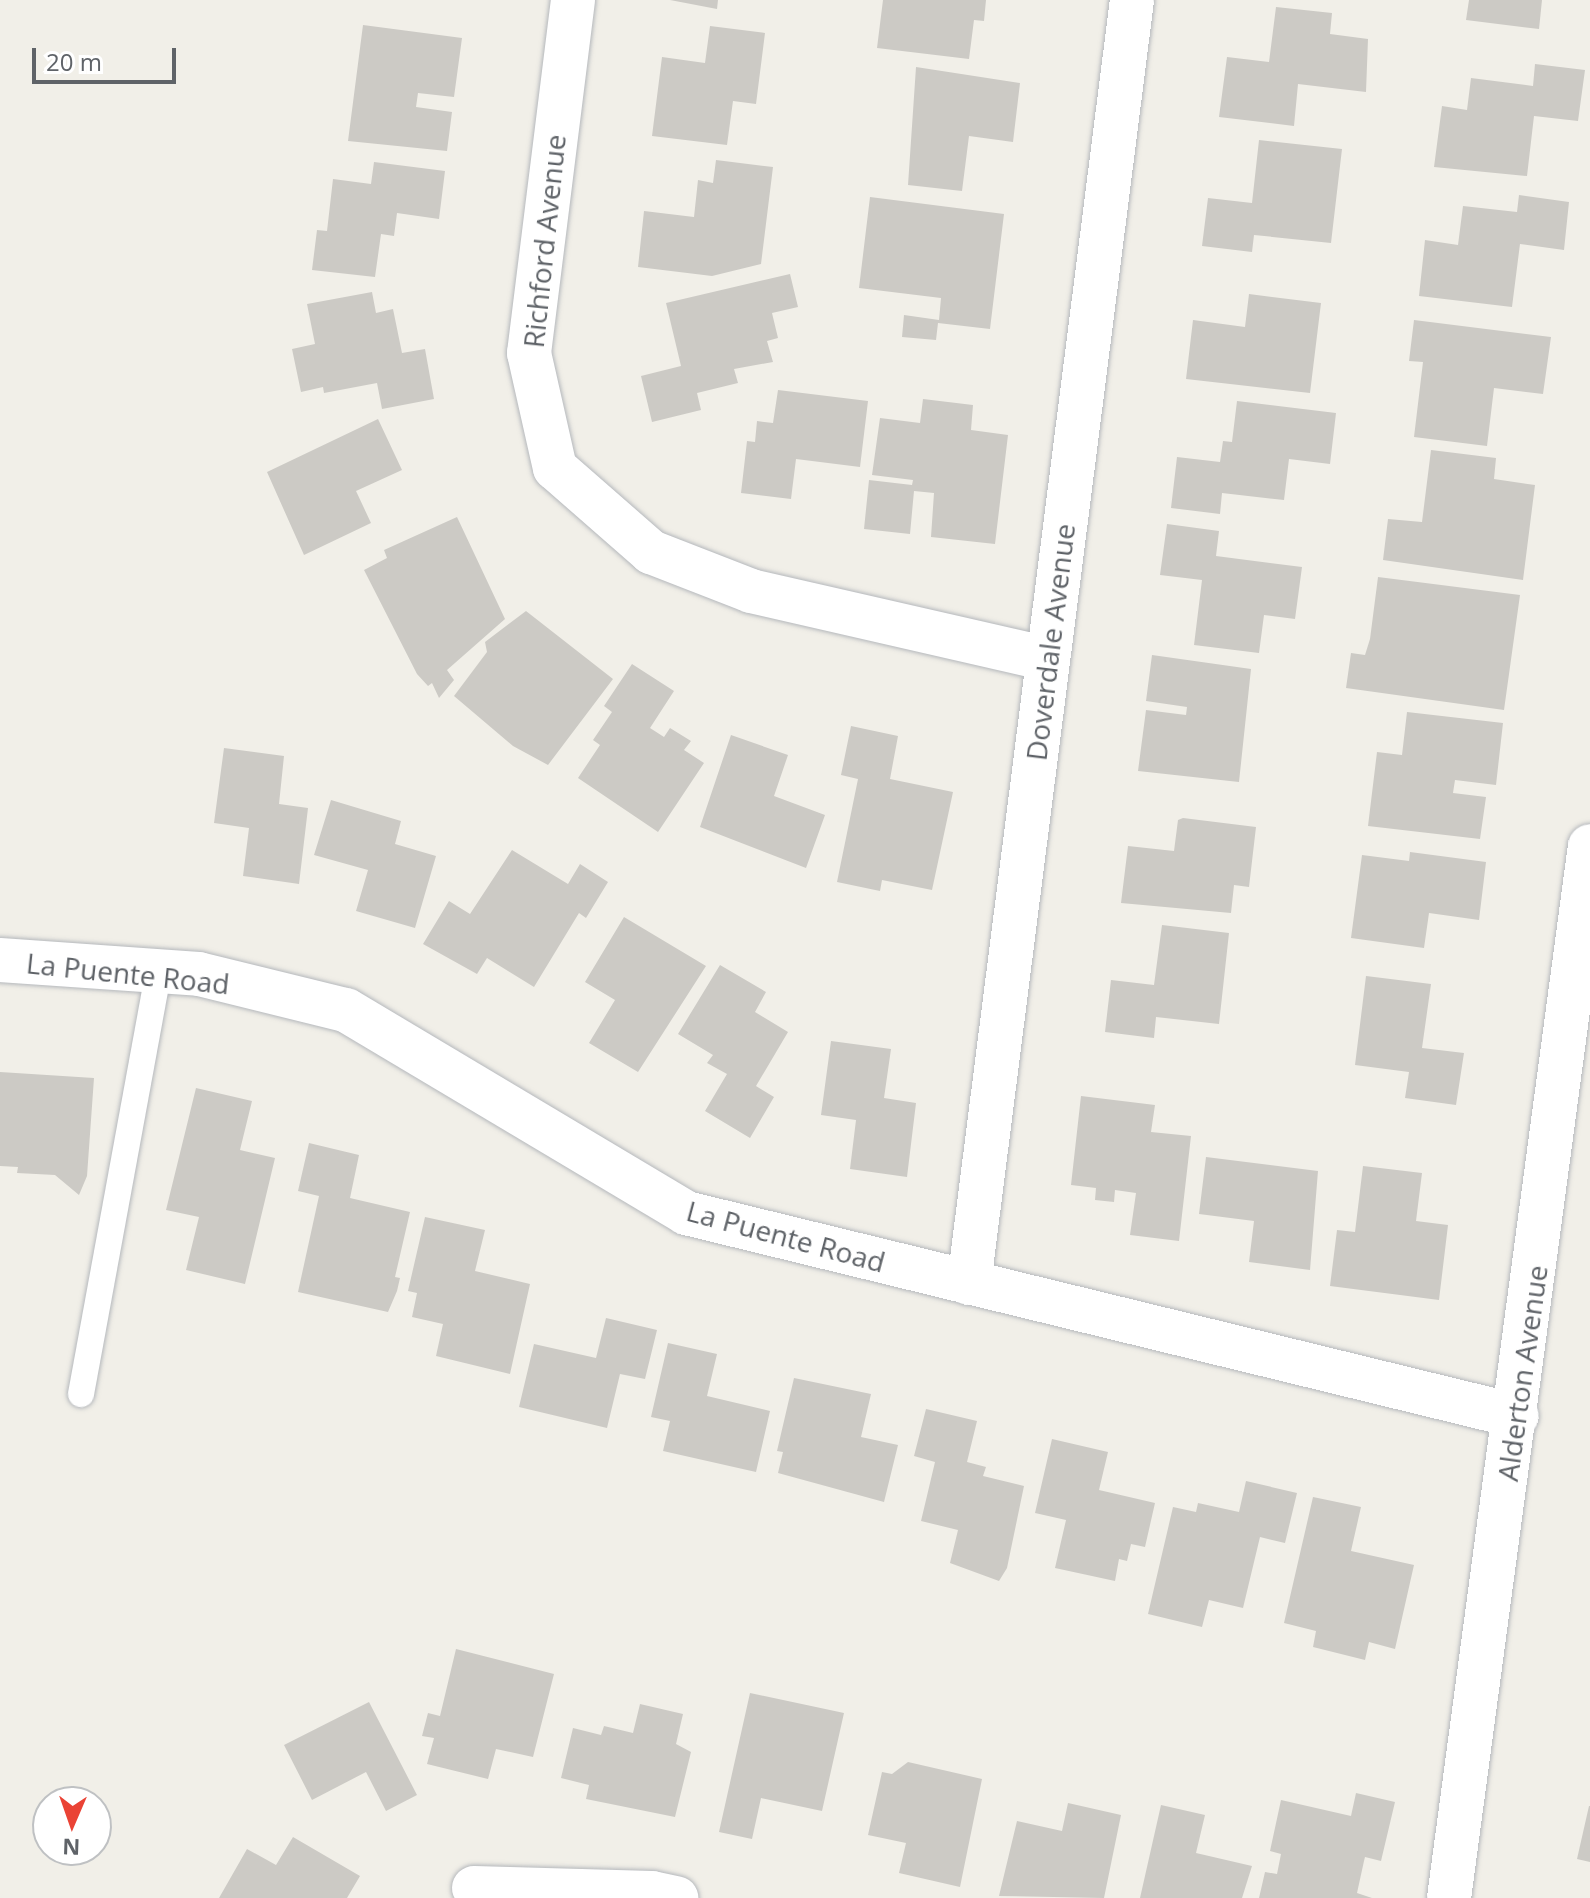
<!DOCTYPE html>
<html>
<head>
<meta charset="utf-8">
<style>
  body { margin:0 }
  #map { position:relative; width:1590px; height:1898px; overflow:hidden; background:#f1efe8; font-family:"Open Sans",sans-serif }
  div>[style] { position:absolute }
  .building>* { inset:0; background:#cccac5 }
  .roads { filter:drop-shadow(0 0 2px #b5b8bc) drop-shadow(0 0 2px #b5b8bc) }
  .service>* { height:26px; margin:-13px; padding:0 13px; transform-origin:13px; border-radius:13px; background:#fff }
  .minor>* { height:44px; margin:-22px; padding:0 22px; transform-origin:22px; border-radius:22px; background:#fff }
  span { translate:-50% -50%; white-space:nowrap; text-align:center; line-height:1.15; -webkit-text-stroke:6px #fff; paint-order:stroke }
  .street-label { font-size:28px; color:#5f6368 }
  .north { position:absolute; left:32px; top:1786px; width:80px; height:80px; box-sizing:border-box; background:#fff; border:2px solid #bfc1c3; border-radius:50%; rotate:182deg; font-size:22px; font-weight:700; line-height:32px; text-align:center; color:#5f6368 }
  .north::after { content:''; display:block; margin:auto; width:28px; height:36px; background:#ea4335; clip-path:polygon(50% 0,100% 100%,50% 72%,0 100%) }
  .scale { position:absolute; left:32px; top:48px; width:144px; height:36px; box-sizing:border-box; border:4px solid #5f6368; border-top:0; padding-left:10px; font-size:24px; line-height:28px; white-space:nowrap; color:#5f6368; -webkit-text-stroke:6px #fff; paint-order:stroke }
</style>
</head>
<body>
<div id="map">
  <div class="building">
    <div style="clip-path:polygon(670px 0,718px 0,717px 9px)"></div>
    <div style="clip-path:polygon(883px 0,986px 0,984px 21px,974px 20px,969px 59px,877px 48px)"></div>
    <div style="clip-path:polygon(1469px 0,1542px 0,1539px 29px,1466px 20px)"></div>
    <div style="clip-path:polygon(1276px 7px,1332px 13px,1330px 34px,1368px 39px,1366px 92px,1298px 84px,1294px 126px,1219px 117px,1227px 57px,1269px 62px)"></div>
    <div style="clip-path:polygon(363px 25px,462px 38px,454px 97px,418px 93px,416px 107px,452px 112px,447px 151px,348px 141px)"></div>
    <div style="clip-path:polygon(710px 26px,765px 33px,756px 104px,733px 101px,727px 145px,652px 136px,662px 57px,705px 63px)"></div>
    <div style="clip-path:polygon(1535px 64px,1585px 70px,1578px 121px,1534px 116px,1527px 176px,1434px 167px,1442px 106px,1467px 110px,1471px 78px,1533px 86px)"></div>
    <div style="clip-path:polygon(916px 67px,1020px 83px,1013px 142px,969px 136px,962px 191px,908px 185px)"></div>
    <div style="clip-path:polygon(1259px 140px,1342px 149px,1331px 243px,1254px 235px,1252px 252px,1202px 246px,1208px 198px,1252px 203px)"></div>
    <div style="clip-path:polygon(716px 160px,773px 167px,761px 264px,712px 276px,638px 267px,644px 211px,694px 217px,698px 180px,713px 183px)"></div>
    <div style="clip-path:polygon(374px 162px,445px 171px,439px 219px,397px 213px,394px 236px,381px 234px,375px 277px,312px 270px,317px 230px,327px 231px,333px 179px,371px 184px)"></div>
    <div style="clip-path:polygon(1519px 195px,1569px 202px,1564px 250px,1520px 244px,1512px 307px,1419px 296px,1425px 240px,1458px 245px,1463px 206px,1517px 212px)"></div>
    <div style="clip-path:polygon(870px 197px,1004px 214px,990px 329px,938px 323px,936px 340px,902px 337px,904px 315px,939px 320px,941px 298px,859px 288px)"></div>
    <div style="clip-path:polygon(790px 274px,798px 307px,772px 313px,778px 338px,767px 341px,773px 362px,734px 369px,738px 383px,697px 393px,701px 410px,652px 422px,641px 376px,681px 366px,666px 303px)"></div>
    <div style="clip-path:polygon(372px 292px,376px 313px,393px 309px,402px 353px,425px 349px,434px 399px,382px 409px,377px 383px,324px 393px,323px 387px,301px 392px,292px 349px,315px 344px,307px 304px)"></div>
    <div style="clip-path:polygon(1249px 294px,1321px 303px,1310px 393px,1186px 379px,1193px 320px,1245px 327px)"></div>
    <div style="clip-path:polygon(1414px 320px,1551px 337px,1543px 394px,1494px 388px,1487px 446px,1414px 437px,1423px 362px,1409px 361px)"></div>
    <div style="clip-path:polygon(778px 390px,868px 401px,860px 467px,796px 459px,791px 499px,741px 493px,747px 441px,755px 442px,757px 421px,773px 423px)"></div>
    <div style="clip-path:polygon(923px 399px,973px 405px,971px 430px,1008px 435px,995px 544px,931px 537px,934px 493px,914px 491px,910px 534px,864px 529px,869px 480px,912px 485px,913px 480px,872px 475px,880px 418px,920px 423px)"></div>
    <div style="clip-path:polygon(1237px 401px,1336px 413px,1330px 464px,1289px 459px,1284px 500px,1222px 493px,1220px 514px,1171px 508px,1177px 457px,1220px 462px,1223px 441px,1232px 442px)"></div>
    <div style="clip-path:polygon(378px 419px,402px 470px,356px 491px,371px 523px,304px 555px,267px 472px)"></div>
    <div style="clip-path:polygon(1431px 450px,1496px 458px,1494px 479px,1535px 485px,1523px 580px,1383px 560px,1388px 519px,1422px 522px)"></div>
    <div style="clip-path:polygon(457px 517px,505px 619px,447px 670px,454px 680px,439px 698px,432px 683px,428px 686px,417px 674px,364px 570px,387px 558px,384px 550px)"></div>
    <div style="clip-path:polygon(1167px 524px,1219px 531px,1216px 556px,1302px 567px,1295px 619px,1264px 615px,1259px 653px,1194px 645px,1202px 580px,1160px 575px)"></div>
    <div style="clip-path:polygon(1378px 577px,1520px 595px,1504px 710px,1346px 688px,1351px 653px,1365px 655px,1370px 639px)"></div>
    <div style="clip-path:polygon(526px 611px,613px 679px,548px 765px,513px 746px,454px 696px,487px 652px,485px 642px)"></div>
    <div style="clip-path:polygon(1152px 655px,1251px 669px,1239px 782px,1138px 771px,1146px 710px,1186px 715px,1187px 707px,1146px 701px)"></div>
    <div style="clip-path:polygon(632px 664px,674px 691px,650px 728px,664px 737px,670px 728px,691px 741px,684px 750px,704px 763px,658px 832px,578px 778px,600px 745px,593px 740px,612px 712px,604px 706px)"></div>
    <div style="clip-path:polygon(1407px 712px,1503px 723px,1496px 785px,1455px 780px,1453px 793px,1486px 797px,1480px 839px,1368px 826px,1377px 752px,1402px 755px)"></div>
    <div style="clip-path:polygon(851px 726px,898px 736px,890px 779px,953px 792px,932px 890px,882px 880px,880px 891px,837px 882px,858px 779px,841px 775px)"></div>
    <div style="clip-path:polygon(731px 735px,788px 755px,774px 796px,825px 815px,806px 868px,700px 827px)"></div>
    <div style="clip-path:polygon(224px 748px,284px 756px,279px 804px,308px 808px,299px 884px,243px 876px,249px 828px,214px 823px)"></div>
    <div style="clip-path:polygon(331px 800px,401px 821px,395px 844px,436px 856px,415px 928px,356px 911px,368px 870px,314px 855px)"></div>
    <div style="clip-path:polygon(1183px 818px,1256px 827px,1249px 887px,1234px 885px,1231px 913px,1121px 903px,1128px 846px,1174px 851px,1178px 820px)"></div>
    <div style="clip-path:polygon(512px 850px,568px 884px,580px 864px,608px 882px,586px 918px,579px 913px,534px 987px,487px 958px,477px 974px,423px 944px,449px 901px,470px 914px)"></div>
    <div style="clip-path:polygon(1410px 852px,1486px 862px,1479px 920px,1429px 913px,1424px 948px,1351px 938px,1362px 855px,1409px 861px)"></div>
    <div style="clip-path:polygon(624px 917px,706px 966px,638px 1072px,589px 1043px,615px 1000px,585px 982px)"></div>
    <div style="clip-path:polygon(1162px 925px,1229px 933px,1219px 1024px,1156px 1017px,1154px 1038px,1105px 1032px,1111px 980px,1154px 985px)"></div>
    <div style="clip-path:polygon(720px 965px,766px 992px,755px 1012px,788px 1032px,756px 1086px,774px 1097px,750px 1138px,705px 1111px,727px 1074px,707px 1063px,713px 1055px,678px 1034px)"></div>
    <div style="clip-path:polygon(1366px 976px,1431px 984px,1422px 1048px,1464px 1053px,1456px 1105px,1405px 1098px,1409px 1072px,1355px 1065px)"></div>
    <div style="clip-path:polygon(831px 1041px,891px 1049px,884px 1098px,916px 1103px,907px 1177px,850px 1169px,856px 1120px,821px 1115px)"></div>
    <div style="clip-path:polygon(0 1072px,94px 1078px,87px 1176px,79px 1195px,55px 1175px,17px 1173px,18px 1167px,0 1166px)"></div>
    <div style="clip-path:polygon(196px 1088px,252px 1101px,240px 1150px,275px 1158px,245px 1284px,186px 1270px,199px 1217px,166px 1210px)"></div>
    <div style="clip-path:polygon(1081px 1096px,1155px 1105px,1151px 1132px,1191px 1136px,1179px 1241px,1130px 1235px,1136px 1193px,1115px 1190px,1114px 1202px,1095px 1200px,1096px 1188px,1071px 1185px)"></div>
    <div style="clip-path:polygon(309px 1143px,359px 1155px,350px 1198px,410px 1212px,395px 1277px,400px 1278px,397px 1291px,388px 1312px,298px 1292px,319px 1196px,298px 1191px)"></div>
    <div style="clip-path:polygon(1206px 1157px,1318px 1171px,1310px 1270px,1249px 1262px,1254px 1221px,1199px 1214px)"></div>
    <div style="clip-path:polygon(1363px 1166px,1422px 1173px,1416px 1221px,1448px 1225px,1439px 1300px,1330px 1286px,1337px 1230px,1355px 1232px)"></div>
    <div style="clip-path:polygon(425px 1217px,485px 1230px,475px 1271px,530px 1284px,510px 1374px,436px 1356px,443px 1324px,412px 1317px,417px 1293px,408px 1291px)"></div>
    <div style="clip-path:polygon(606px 1318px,657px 1330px,645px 1379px,620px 1374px,607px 1428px,519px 1407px,534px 1344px,596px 1358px)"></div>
    <div style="clip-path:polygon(668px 1343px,717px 1354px,707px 1396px,770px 1411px,756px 1472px,663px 1451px,670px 1421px,651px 1417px)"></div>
    <div style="clip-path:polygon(794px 1378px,871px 1394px,861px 1437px,898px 1445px,884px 1502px,778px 1473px,783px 1452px,777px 1451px)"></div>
    <div style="clip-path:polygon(926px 1409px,977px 1421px,967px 1462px,986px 1467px,983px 1476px,1024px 1486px,1007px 1568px,999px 1581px,950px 1563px,958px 1530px,921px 1521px,935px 1462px,914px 1456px)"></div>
    <div style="clip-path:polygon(1052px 1439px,1108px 1452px,1099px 1490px,1155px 1503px,1145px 1547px,1131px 1544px,1127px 1561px,1119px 1559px,1115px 1581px,1055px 1568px,1066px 1520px,1035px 1513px)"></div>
    <div style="clip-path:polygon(1246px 1481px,1297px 1493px,1285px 1543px,1260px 1537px,1243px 1608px,1209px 1600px,1202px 1627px,1148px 1614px,1173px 1507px,1196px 1512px,1198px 1503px,1239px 1512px)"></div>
    <div style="clip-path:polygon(1313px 1497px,1361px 1507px,1351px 1551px,1414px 1565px,1395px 1649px,1369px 1642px,1365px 1660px,1313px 1647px,1316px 1631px,1284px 1623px)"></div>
    <div style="clip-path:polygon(456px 1649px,554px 1674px,533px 1757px,496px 1749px,488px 1779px,427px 1764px,434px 1738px,422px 1736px,428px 1713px,440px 1716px)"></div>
    <div style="clip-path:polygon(750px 1693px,844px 1713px,822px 1811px,761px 1798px,752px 1839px,719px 1832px)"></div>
    <div style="clip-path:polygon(369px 1702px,417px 1795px,386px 1811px,366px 1772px,312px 1800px,284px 1745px)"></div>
    <div style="clip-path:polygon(640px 1704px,683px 1714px,676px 1744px,691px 1752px,675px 1817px,586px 1799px,589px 1785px,561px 1778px,573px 1728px,601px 1735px,604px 1726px,633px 1733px)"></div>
    <div style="clip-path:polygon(908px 1762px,982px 1779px,960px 1887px,899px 1873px,906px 1843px,868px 1835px,882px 1772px,892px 1774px)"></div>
    <div style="clip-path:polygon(1356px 1793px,1395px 1802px,1381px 1861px,1365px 1857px,1364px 1861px,1357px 1893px,1372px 1898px,1259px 1898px,1265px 1872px,1277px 1874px,1281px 1854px,1270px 1851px,1281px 1800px,1351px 1816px)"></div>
    <div style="clip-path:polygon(1068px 1803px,1121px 1815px,1104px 1898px,999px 1896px,1017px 1821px,1062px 1831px)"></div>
    <div style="clip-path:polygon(1161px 1805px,1205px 1815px,1196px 1853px,1252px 1866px,1242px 1898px,1140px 1898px)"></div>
    <div style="clip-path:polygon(1589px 1806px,1590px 1806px,1590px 1862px,1577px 1859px)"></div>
    <div style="clip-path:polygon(293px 1837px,360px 1876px,347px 1898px,219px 1898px,247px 1849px,276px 1865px)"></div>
  </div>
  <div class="roads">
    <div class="service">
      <div style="left:81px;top:1394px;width:430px;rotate:-79.6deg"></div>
    </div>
    <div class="minor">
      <div style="left:573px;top:0;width:356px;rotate:97.1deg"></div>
      <div style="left:529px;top:353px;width:118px;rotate:77.3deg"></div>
      <div style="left:555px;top:468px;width:128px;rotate:41.2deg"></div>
      <div style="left:651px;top:552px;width:107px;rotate:21.3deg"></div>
      <div style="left:751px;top:591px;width:304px;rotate:12.9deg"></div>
      <div style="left:0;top:960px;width:199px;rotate:4deg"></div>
      <div style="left:199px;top:974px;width:151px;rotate:13.8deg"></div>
      <div style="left:346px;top:1010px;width:396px;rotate:30.8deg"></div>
      <div style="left:686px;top:1213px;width:855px;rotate:13.73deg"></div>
      <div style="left:969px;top:1283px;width:1293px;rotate:-82.76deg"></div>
      <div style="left:474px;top:1888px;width:178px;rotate:1.6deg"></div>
      <div style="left:652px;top:1893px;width:25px;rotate:12deg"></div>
      <div style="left:1449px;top:1898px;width:1061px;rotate:-82.37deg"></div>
    </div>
  </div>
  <div class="street-label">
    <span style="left:544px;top:241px;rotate:-84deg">Richford Avenue</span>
    <span style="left:1050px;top:642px;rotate:-83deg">Doverdale Avenue</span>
    <span style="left:128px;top:973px;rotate:6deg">La Puente Road</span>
    <span style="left:786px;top:1236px;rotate:15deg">La Puente Road</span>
    <span style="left:1522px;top:1373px;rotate:-82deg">Alderton Avenue</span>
  </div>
  <div class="north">N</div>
  <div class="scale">20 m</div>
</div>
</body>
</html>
